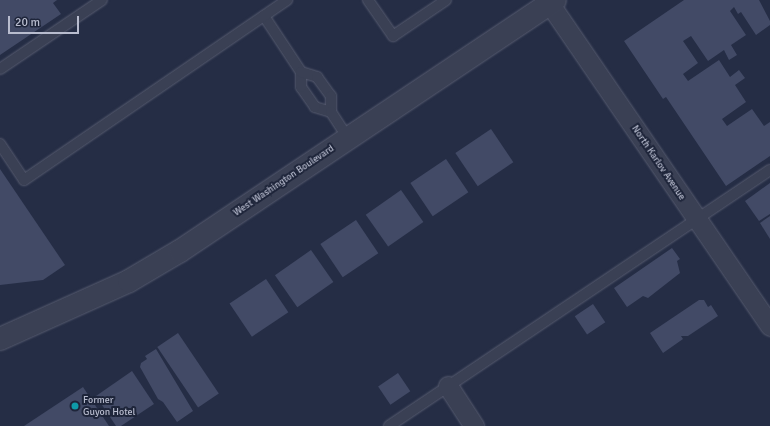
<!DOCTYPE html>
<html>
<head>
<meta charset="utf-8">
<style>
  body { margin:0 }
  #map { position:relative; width:770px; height:426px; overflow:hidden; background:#252d45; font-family:Signika,sans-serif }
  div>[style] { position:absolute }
  .building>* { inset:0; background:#424a66; transform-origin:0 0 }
  .roads { filter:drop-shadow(0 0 1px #565b6f) drop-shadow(0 0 1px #565b6f) }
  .service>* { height:10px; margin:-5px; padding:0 5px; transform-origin:5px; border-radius:5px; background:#3a4054 }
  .minor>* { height:19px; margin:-9.5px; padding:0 9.5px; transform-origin:9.5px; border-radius:9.5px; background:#3a4054 }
  .tertiary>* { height:22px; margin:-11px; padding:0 11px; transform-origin:11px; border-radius:11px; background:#3a4054 }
  .dots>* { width:11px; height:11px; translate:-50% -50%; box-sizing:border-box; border:2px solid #1e253a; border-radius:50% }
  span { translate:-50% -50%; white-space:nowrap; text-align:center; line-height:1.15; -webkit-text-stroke:4px #1e253a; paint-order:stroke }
  .street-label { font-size:10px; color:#b8bcce }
  .poi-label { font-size:10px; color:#b8bcce }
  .left { translate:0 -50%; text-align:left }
  .scale { position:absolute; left:8px; top:16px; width:71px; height:18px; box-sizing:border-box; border:2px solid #b8bcce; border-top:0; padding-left:5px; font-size:12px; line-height:14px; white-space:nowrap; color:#b8bcce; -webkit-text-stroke:3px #1e253a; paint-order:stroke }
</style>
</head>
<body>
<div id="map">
  <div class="building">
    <div style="clip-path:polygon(0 0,57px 0,53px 3px,61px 14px,0 55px)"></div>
    <div style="clip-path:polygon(684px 0,759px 0,770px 21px,770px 25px,756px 35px,741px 12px,738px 14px,734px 7px,730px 11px,746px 35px,731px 45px,737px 55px,729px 60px,724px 50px,708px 61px,691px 36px,683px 41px,698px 63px,683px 74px,688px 81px,719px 60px,730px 77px,739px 70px,745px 78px,735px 85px,746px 102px,722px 119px,727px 126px,752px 109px,764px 126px,770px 122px,770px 156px,726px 186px,666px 97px,663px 99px,624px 41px)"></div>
    <div style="left:491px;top:129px;width:40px;height:43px;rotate:56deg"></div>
    <div style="left:446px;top:159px;width:40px;height:43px;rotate:56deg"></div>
    <div style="clip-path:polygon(0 169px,65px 265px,43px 280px,0 285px)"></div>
    <div style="clip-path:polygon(770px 183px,770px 214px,759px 221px,745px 201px)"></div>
    <div style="left:401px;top:190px;width:39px;height:43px;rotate:55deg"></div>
    <div style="clip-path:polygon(770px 216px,770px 239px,760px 223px)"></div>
    <div style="left:356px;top:220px;width:40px;height:43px;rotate:56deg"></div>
    <div style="clip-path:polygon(672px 248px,680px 259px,677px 261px,680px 273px,648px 298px,643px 296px,627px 307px,614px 288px)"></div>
    <div style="left:311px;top:250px;width:39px;height:44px;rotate:55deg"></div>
    <div style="left:266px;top:279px;width:40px;height:44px;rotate:56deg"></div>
    <div style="clip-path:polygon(699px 300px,704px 300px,708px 307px,711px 305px,718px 316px,688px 336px,681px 336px,683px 339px,663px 353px,650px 333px)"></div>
    <div style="left:593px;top:304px;width:22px;height:22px;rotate:56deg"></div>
    <div style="left:178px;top:333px;width:73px;height:25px;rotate:56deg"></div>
    <div style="clip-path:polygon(156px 349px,193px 411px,177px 422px,163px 402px,158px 399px,140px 367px,141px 363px,147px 359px,145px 356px)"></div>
    <div style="clip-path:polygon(132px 371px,154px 404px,121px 426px,116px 426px,96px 396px)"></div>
    <div style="left:398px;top:373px;width:22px;height:24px;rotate:56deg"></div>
    <div style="clip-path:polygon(83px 387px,109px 426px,24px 426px)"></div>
  </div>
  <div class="roads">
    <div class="service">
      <div style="left:368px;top:0;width:44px;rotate:55.2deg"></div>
      <div style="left:393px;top:36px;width:64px;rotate:-34.2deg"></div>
      <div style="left:264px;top:16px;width:67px;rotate:56.5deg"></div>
      <div style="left:0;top:69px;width:123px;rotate:-34.1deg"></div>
      <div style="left:331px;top:112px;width:17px;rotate:-163deg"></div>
      <div style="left:315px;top:107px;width:24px;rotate:-125deg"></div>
      <div style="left:301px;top:87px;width:15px;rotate:-90deg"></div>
      <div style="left:301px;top:72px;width:17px;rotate:17deg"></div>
      <div style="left:317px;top:77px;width:24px;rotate:54deg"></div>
      <div style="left:331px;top:96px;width:16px;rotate:90deg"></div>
      <div style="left:331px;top:112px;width:31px;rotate:57deg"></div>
      <div style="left:0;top:144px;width:43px;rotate:56.3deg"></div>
      <div style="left:24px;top:180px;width:319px;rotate:-34.4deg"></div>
      <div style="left:389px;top:426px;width:459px;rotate:-33.9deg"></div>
    </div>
    <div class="minor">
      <div style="left:547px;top:0;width:395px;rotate:55.6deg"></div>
      <div style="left:448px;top:386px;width:48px;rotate:57deg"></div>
    </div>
    <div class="tertiary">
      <div style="left:0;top:339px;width:141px;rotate:-24.2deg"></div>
      <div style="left:129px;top:281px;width:59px;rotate:-30.5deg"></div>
      <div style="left:180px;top:251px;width:451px;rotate:-33.8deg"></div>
    </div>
  </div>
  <div class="dots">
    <div style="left:75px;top:406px;background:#0f9aa8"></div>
  </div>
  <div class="street-label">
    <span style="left:658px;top:163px;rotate:56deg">North Karlov Avenue</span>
    <span style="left:284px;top:181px;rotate:-34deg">West Washington Boulevard</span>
  </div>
  <div class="poi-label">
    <span class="left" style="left:83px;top:406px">Former<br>Guyon Hotel</span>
  </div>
  <div class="scale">20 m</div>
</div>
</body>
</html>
